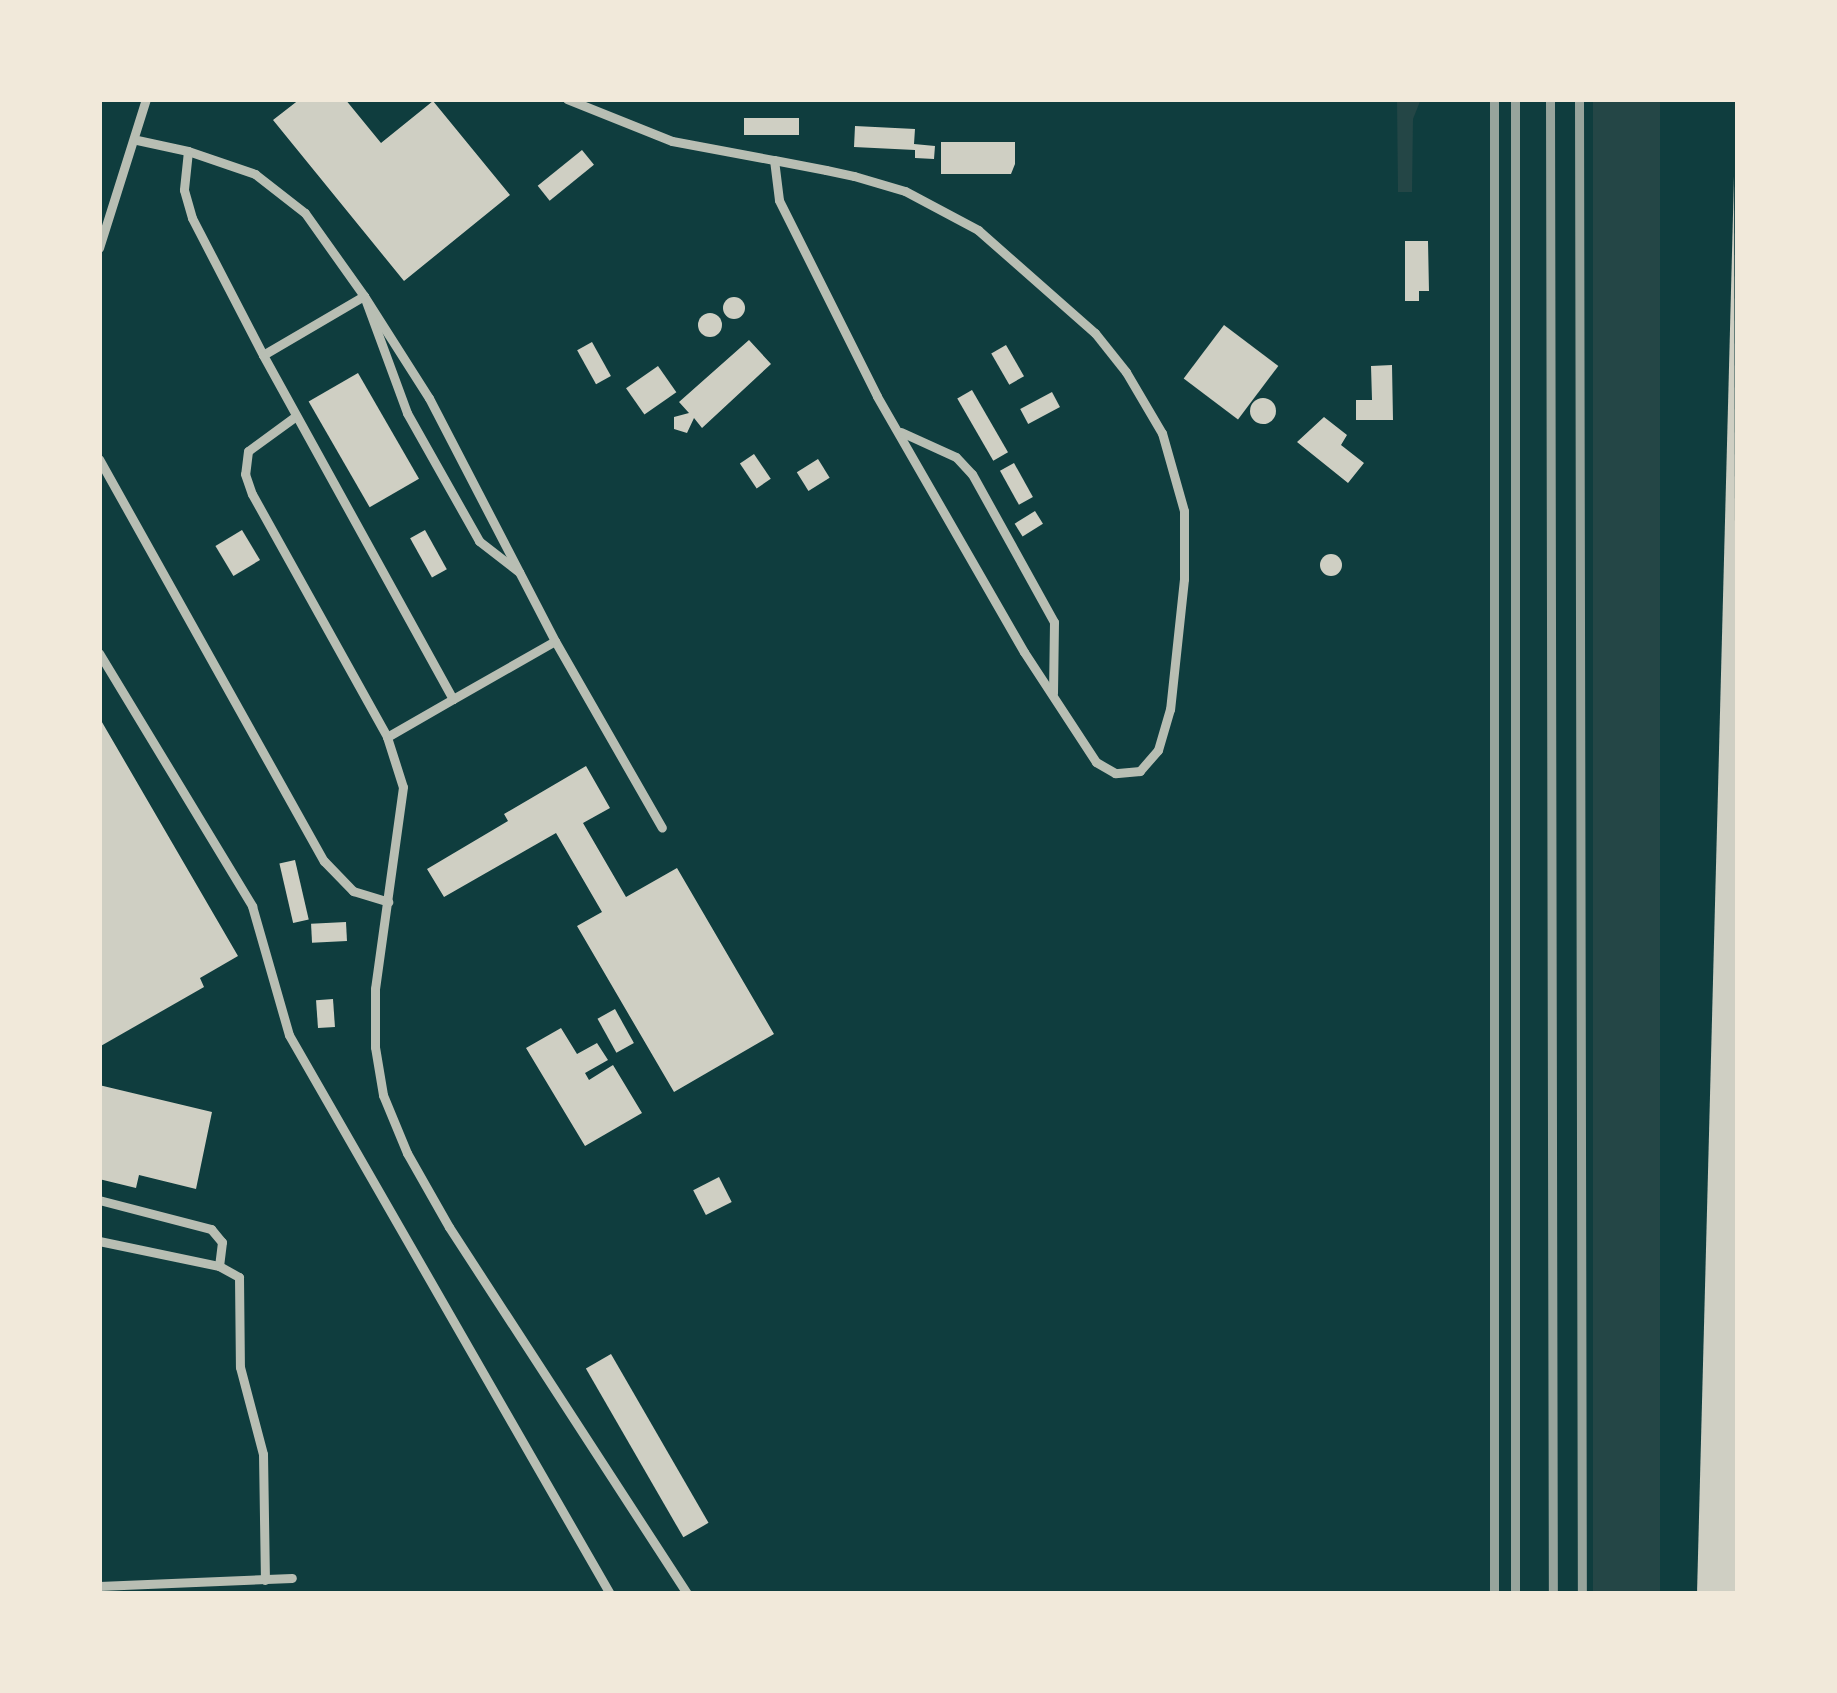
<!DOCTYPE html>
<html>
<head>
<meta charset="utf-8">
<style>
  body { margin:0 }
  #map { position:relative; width:1837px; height:1693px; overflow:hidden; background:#0f3d3e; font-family:"Source Sans 3",sans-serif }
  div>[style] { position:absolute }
  .green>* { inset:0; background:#244646; transform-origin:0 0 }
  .building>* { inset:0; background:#cfcfc3; transform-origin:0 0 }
  .round { border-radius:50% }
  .service>* { height:9px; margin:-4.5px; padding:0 4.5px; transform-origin:4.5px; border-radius:4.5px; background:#b8beb3 }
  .rail>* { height:9px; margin:-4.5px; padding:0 4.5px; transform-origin:4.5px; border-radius:4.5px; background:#97a49c }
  span { translate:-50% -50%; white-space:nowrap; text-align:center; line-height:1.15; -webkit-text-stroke:9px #f1e9da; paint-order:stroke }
  .frame { position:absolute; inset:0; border:102px solid #f1e9da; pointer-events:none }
</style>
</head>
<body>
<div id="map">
  <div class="green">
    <div style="clip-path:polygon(1397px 99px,1421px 99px,1413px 119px,1412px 192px,1398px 192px)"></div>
    <div style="left:1593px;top:99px;width:67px;height:1495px"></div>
  </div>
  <div class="building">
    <div style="clip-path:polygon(300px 99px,345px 99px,381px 143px,433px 101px,510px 195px,404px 281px,273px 120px)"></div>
    <div style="left:744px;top:118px;width:55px;height:17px"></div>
    <div style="clip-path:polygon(855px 126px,915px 129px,914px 144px,935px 146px,934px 159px,915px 158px,915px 150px,854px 147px)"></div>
    <div style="clip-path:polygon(941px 142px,1015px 142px,1015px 164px,1011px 174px,941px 174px)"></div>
    <div style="left:582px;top:150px;width:19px;height:57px;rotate:51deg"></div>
    <div style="clip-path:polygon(1734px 176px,1738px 1594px,1697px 1594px)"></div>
    <div style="clip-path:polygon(1405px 241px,1428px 241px,1429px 291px,1419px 291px,1419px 301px,1405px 301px)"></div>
    <div class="round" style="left:723px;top:297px;width:22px;height:22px"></div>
    <div class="round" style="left:698px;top:313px;width:24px;height:24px"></div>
    <div style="left:1224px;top:325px;width:68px;height:67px;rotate:37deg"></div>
    <div style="clip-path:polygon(749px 340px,771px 364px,702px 428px,694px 418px,687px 433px,674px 429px,674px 417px,689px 413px,679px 402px)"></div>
    <div style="left:592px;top:342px;width:39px;height:17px;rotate:61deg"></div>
    <div style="left:1006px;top:345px;width:36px;height:17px;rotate:60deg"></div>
    <div style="clip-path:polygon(1392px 365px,1393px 420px,1356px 420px,1356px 400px,1372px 400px,1371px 366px)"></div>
    <div style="left:658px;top:366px;width:32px;height:39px;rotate:55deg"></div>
    <div style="left:358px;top:373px;width:122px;height:57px;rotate:60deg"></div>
    <div style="left:972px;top:390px;width:72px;height:17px;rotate:60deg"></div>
    <div style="left:1052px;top:392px;width:17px;height:36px;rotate:62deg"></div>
    <div class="round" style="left:1250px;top:398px;width:26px;height:26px"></div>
    <div style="clip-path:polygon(1324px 417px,1347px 435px,1341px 445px,1364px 463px,1348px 483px,1297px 442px)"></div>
    <div style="left:754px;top:454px;width:30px;height:17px;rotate:56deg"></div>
    <div style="left:818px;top:459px;width:22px;height:25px;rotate:58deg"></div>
    <div style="left:1014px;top:463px;width:39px;height:16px;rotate:61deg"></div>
    <div style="left:1035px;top:511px;width:15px;height:24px;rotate:58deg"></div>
    <div style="left:242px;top:530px;width:35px;height:31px;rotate:59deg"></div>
    <div style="left:425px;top:530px;width:45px;height:17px;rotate:61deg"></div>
    <div class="round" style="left:1320px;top:554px;width:22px;height:22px"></div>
    <div style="clip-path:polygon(99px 717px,238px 956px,200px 978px,204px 987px,99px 1047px)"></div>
    <div style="clip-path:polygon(586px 766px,610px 808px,583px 823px,626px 897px,677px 868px,774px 1034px,674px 1092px,577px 926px,602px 912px,556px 833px,444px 897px,427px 869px,508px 821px,504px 814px)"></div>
    <div style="left:295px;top:860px;width:61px;height:16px;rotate:77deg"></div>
    <div style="left:346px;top:922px;width:19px;height:35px;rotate:87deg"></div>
    <div style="left:333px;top:999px;width:28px;height:17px;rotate:86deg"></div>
    <div style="left:615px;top:1009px;width:39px;height:20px;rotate:61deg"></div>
    <div style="clip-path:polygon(561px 1028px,577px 1054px,597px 1043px,608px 1060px,585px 1073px,589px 1080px,613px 1065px,642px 1113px,585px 1146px,526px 1048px)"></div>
    <div style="clip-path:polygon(99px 1085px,212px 1112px,196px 1189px,139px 1175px,136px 1188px,99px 1179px)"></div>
    <div style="left:719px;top:1177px;width:28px;height:29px;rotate:63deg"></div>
    <div style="left:611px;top:1354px;width:195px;height:29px;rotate:60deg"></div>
  </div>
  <div class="service">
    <div style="left:567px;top:99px;width:113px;rotate:21.8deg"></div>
    <div style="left:672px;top:141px;width:104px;rotate:10.6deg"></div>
    <div style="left:774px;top:160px;width:53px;rotate:10.9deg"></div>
    <div style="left:826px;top:170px;width:29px;rotate:12deg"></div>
    <div style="left:854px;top:176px;width:53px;rotate:16.4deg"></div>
    <div style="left:905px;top:191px;width:83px;rotate:28.1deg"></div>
    <div style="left:978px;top:230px;width:156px;rotate:41.4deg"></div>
    <div style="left:1095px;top:333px;width:50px;rotate:51.5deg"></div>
    <div style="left:1126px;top:372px;width:71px;rotate:59.5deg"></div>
    <div style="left:1162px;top:433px;width:81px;rotate:74.2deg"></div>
    <div style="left:1184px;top:511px;width:68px;rotate:90deg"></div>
    <div style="left:1184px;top:579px;width:131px;rotate:96.1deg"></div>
    <div style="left:1170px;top:709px;width:43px;rotate:106.3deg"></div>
    <div style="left:1158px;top:750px;width:28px;rotate:131deg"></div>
    <div style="left:1140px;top:771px;width:25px;rotate:175deg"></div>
    <div style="left:1115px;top:773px;width:22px;rotate:-150deg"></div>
    <div style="left:1096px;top:762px;width:131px;rotate:-123.2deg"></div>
    <div style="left:1024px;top:652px;width:295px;rotate:-119.9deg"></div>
    <div style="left:877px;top:396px;width:219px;rotate:-116.6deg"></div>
    <div style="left:779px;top:200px;width:40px;rotate:-97.1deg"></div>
    <div style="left:137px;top:140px;width:52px;rotate:12.2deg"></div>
    <div style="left:188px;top:151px;width:39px;rotate:96deg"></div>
    <div style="left:184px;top:190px;width:29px;rotate:74deg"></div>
    <div style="left:192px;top:218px;width:154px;rotate:62.6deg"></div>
    <div style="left:263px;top:355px;width:117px;rotate:-30.3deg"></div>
    <div style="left:364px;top:296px;width:121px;rotate:57.5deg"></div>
    <div style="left:429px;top:398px;width:274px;rotate:62.6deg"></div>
    <div style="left:555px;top:641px;width:215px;rotate:60.2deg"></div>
    <div style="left:188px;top:151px;width:71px;rotate:18.9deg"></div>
    <div style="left:255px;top:174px;width:63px;rotate:38deg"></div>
    <div style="left:305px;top:213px;width:102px;rotate:54.6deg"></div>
    <div style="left:364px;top:296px;width:125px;rotate:69.8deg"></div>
    <div style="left:407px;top:413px;width:147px;rotate:60.6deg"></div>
    <div style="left:479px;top:541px;width:51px;rotate:37.8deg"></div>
    <div style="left:99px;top:248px;width:156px;rotate:-72.5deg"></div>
    <div style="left:263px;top:355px;width:393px;rotate:61.1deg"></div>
    <div style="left:453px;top:699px;width:117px;rotate:-29.6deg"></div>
    <div style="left:296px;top:416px;width:59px;rotate:143.9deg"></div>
    <div style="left:248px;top:451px;width:23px;rotate:97deg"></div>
    <div style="left:245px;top:474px;width:21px;rotate:71deg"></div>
    <div style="left:252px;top:494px;width:278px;rotate:60.9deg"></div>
    <div style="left:387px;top:737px;width:76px;rotate:-29.9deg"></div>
    <div style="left:901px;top:432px;width:60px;rotate:24.4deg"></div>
    <div style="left:956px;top:457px;width:23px;rotate:47deg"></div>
    <div style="left:972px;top:474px;width:169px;rotate:61deg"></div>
    <div style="left:1054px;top:622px;width:71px;rotate:90.8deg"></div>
    <div style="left:99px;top:459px;width:461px;rotate:60.8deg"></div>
    <div style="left:324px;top:861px;width:42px;rotate:46deg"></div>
    <div style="left:353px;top:891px;width:37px;rotate:17deg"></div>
    <div style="left:99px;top:653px;width:296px;rotate:58.8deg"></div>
    <div style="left:252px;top:906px;width:134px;rotate:74deg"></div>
    <div style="left:289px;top:1035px;width:645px;rotate:60.13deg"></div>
    <div style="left:387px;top:737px;width:52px;rotate:72.3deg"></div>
    <div style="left:403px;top:787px;width:204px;rotate:97.9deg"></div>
    <div style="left:375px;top:989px;width:58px;rotate:90deg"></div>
    <div style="left:375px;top:1047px;width:49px;rotate:80.5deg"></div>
    <div style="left:383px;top:1095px;width:63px;rotate:67.5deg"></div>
    <div style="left:407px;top:1153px;width:85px;rotate:60.4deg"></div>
    <div style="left:449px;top:1227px;width:437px;rotate:57deg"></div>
    <div style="left:99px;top:1200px;width:116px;rotate:14.5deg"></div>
    <div style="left:211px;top:1229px;width:17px;rotate:50deg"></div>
    <div style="left:222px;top:1242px;width:24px;rotate:97deg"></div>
    <div style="left:99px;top:1241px;width:123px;rotate:11.8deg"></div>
    <div style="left:219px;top:1266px;width:23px;rotate:29deg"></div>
    <div style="left:239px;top:1277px;width:90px;rotate:89.4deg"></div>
    <div style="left:240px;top:1367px;width:90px;rotate:75.2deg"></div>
    <div style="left:263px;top:1454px;width:126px;rotate:89.1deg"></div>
    <div style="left:99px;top:1586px;width:193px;rotate:-2.4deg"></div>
  </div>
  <div class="rail">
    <div style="left:1515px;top:99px;width:1495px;rotate:90deg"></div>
    <div style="left:1550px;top:99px;width:1495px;rotate:89.89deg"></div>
    <div style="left:1579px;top:99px;width:1495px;rotate:89.89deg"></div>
    <div style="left:1494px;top:1594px;width:1495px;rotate:-90deg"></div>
  </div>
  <div class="frame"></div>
</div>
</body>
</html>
